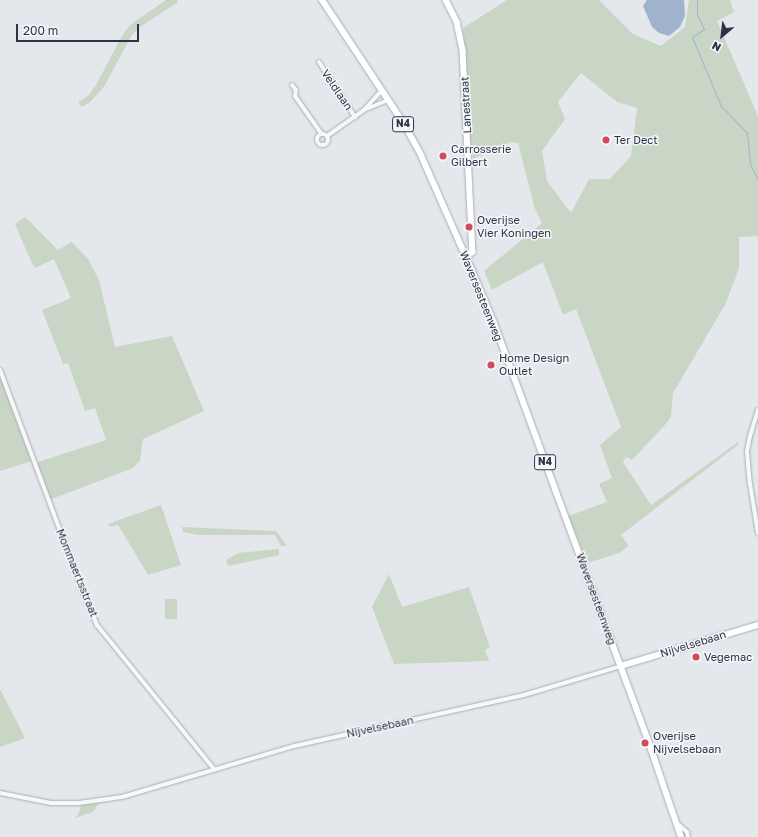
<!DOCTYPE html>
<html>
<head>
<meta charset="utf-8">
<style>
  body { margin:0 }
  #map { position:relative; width:758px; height:837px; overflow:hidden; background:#e4e7ec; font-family:"Golos Text",sans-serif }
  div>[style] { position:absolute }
  .green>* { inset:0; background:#c9d6c5; transform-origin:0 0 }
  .water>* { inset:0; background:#9fb4cc }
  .stream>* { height:1px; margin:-0.5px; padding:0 0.5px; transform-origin:0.5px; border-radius:0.5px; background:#9fb4cc }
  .roads { filter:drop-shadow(0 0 1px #a9aeb7) drop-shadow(0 0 1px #a9aeb7) }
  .street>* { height:4px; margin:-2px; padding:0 2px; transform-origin:2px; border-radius:2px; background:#f7f8fa }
  .street>.ring { margin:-2px; padding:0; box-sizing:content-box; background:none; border:4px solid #f7f8fa; border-radius:50% }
  .secondary>* { height:5.5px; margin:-2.75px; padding:0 2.75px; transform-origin:2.75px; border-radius:2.75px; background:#fff }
  .primary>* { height:6px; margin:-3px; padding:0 3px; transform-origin:3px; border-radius:3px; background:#fff }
  .dots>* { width:11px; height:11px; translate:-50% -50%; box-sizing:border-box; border:2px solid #f4f6f9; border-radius:50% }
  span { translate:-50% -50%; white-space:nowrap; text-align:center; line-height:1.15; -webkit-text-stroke:3px #f4f6f9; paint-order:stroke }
  .shield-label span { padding:1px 3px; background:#f4f6f9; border:1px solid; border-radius:3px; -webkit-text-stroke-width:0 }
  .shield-label { font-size:10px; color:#2b3445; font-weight:700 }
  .street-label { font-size:11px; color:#2b3445 }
  .poi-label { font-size:11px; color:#2b3445 }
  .left { translate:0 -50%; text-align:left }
  .north { position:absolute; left:702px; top:16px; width:40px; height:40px; -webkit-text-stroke:3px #f4f6f9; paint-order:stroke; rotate:208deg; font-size:11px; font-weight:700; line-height:16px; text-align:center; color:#2b3445 }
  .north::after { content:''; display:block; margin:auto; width:14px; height:18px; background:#2b3445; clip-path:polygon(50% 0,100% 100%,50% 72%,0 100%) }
  .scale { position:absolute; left:16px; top:24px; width:123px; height:18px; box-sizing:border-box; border:2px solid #2b3445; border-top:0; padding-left:5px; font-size:12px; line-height:14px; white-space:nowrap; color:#2b3445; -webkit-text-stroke:3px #f4f6f9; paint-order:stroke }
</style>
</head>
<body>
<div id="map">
  <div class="green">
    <div style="clip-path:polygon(166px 0,177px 0,178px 2px,140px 27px,131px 36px,104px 87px,90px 102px,82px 107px,78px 102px,89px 95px,96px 85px,122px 36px,130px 25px)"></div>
    <div style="clip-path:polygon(evenodd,507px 0,599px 0,633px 34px,661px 46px,685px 27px,689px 0,730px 0,734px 12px,717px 21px,758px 116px,758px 236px,739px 237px,739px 268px,726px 303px,673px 393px,671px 417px,664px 426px,632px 460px,626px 457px,623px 462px,651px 505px,738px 442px,739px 444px,621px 535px,629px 546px,619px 553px,588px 563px,568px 516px,607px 502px,599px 484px,612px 478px,600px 445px,621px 427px,576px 309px,563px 315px,543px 262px,492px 290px,484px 271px,542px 223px,535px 209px,518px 143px,511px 142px,473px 159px,468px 115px,463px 28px,507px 0,581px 73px,617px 102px,637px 108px,631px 156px,610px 179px,589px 179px,571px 213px,547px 181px,542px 151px,565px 119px,558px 102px,581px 73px)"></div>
    <div style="clip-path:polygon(25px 217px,58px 250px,72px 242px,88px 259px,99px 280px,115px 347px,172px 336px,204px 411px,143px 439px,140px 461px,133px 468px,49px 500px,35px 463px,106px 440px,95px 408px,85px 411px,68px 363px,63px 364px,42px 310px,71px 298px,54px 259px,35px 268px,31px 261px,15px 224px)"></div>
    <div style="clip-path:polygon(0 376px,32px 461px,0 471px)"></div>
    <div style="clip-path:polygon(161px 505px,181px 565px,148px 575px,118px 525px,110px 527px,108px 524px)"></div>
    <div style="clip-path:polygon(182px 527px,276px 531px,287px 546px,281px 546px,275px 535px,198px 535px,183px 532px)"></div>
    <div style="clip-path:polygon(279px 549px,279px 555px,228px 566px,226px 560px,238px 553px)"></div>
    <div style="clip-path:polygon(389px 574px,402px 607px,469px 587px,490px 647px,485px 650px,489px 661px,394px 664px,372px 607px)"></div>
    <div style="left:165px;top:599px;width:12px;height:20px"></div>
    <div style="clip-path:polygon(0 689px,25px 738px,0 747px)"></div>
    <div style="clip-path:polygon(99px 803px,93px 812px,75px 818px,79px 812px,81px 805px)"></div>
  </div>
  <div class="water">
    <div style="clip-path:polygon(647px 0,684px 0,685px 16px,680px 27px,669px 36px,659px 33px,652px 27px,643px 6px)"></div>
  </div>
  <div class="stream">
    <div style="left:697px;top:0;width:14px;rotate:90deg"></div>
    <div style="left:697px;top:14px;width:17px;rotate:65deg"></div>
    <div style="left:704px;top:29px;width:14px;rotate:146deg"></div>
    <div style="left:692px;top:37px;width:75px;rotate:67.2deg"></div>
    <div style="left:721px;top:106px;width:37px;rotate:46deg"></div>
    <div style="left:747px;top:133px;width:31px;rotate:84deg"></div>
    <div style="left:750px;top:164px;width:18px;rotate:63deg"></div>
  </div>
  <div class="roads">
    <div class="street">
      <div style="left:319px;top:62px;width:66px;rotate:56.8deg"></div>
      <div style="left:292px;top:85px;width:6px;rotate:51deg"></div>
      <div style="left:296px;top:90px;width:6px;rotate:99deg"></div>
      <div style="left:295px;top:96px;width:45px;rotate:54.9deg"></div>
      <div style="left:366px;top:109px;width:24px;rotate:-22deg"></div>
      <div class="ring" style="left:316.5px;top:133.5px;width:7px;height:7px"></div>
      <div style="left:327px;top:136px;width:45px;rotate:-35.1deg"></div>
      <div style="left:364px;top:110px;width:25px;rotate:-48deg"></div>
      <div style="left:0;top:370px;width:237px;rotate:69.5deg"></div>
      <div style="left:83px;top:592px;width:36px;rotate:67deg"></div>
      <div style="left:97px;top:625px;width:186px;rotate:50.9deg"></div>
      <div style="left:758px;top:410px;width:27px;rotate:107deg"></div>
      <div style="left:750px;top:436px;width:16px;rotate:101deg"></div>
      <div style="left:747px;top:452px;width:32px;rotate:85deg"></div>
      <div style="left:750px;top:484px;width:50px;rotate:80.7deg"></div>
      <div style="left:0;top:793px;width:52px;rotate:11.1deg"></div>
      <div style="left:51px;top:803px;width:28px"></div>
      <div style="left:79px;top:803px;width:43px;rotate:-7.9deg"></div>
      <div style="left:122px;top:797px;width:179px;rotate:-16.5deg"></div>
      <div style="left:294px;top:746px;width:236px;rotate:-12.5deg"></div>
      <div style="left:524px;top:695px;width:101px;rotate:-16.6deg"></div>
      <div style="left:679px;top:825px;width:11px;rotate:41deg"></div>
      <div style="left:687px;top:832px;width:5px;rotate:79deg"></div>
    </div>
    <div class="secondary">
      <div style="left:446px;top:0;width:25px;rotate:63deg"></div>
      <div style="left:457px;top:22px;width:30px;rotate:78deg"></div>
      <div style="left:463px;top:51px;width:201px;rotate:87.2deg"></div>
      <div style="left:473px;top:252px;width:9px;rotate:139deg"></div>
      <div style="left:621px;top:666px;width:143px;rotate:-16.7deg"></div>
    </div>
    <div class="primary">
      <div style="left:322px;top:0;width:149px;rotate:56.5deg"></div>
      <div style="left:404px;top:124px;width:33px;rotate:61deg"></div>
      <div style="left:420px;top:153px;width:129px;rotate:66.2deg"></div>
      <div style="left:472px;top:271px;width:56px;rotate:67.1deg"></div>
      <div style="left:494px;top:323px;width:177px;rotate:69.8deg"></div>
      <div style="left:555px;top:489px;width:277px;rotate:69.7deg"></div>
      <div style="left:651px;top:749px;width:93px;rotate:71.2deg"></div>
    </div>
  </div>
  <div class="dots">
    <div style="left:606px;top:140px;background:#d1495b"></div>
    <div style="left:443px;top:156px;background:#d1495b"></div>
    <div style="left:469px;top:227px;background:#d1495b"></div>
    <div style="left:491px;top:365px;background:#d1495b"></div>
    <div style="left:696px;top:657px;background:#d1495b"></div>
    <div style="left:645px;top:743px;background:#d1495b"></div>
  </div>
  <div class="shield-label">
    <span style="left:403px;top:124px">N4</span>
    <span style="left:545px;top:462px">N4</span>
  </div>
  <div class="street-label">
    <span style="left:337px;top:90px;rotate:56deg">Veldlaan</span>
    <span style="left:466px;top:105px;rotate:-93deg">Lanestraat</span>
    <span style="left:481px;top:296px;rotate:68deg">Waversesteenweg</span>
    <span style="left:77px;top:573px;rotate:68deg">Mommaertsstraat</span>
    <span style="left:596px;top:599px;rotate:70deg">Waversesteenweg</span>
    <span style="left:693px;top:644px;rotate:-17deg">Nijvelsebaan</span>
    <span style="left:380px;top:727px;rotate:-12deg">Nijvelsebaan</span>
  </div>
  <div class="poi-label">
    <span class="left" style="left:614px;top:140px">Ter Dect</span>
    <span class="left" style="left:451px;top:156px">Carrosserie<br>Gilbert</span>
    <span class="left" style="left:477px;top:227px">Overijse<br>Vier Koningen</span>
    <span class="left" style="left:499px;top:365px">Home Design<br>Outlet</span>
    <span class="left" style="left:704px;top:657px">Vegemac</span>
    <span class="left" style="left:653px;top:743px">Overijse<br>Nijvelsebaan</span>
  </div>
  <div class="north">N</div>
  <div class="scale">200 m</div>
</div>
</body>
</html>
